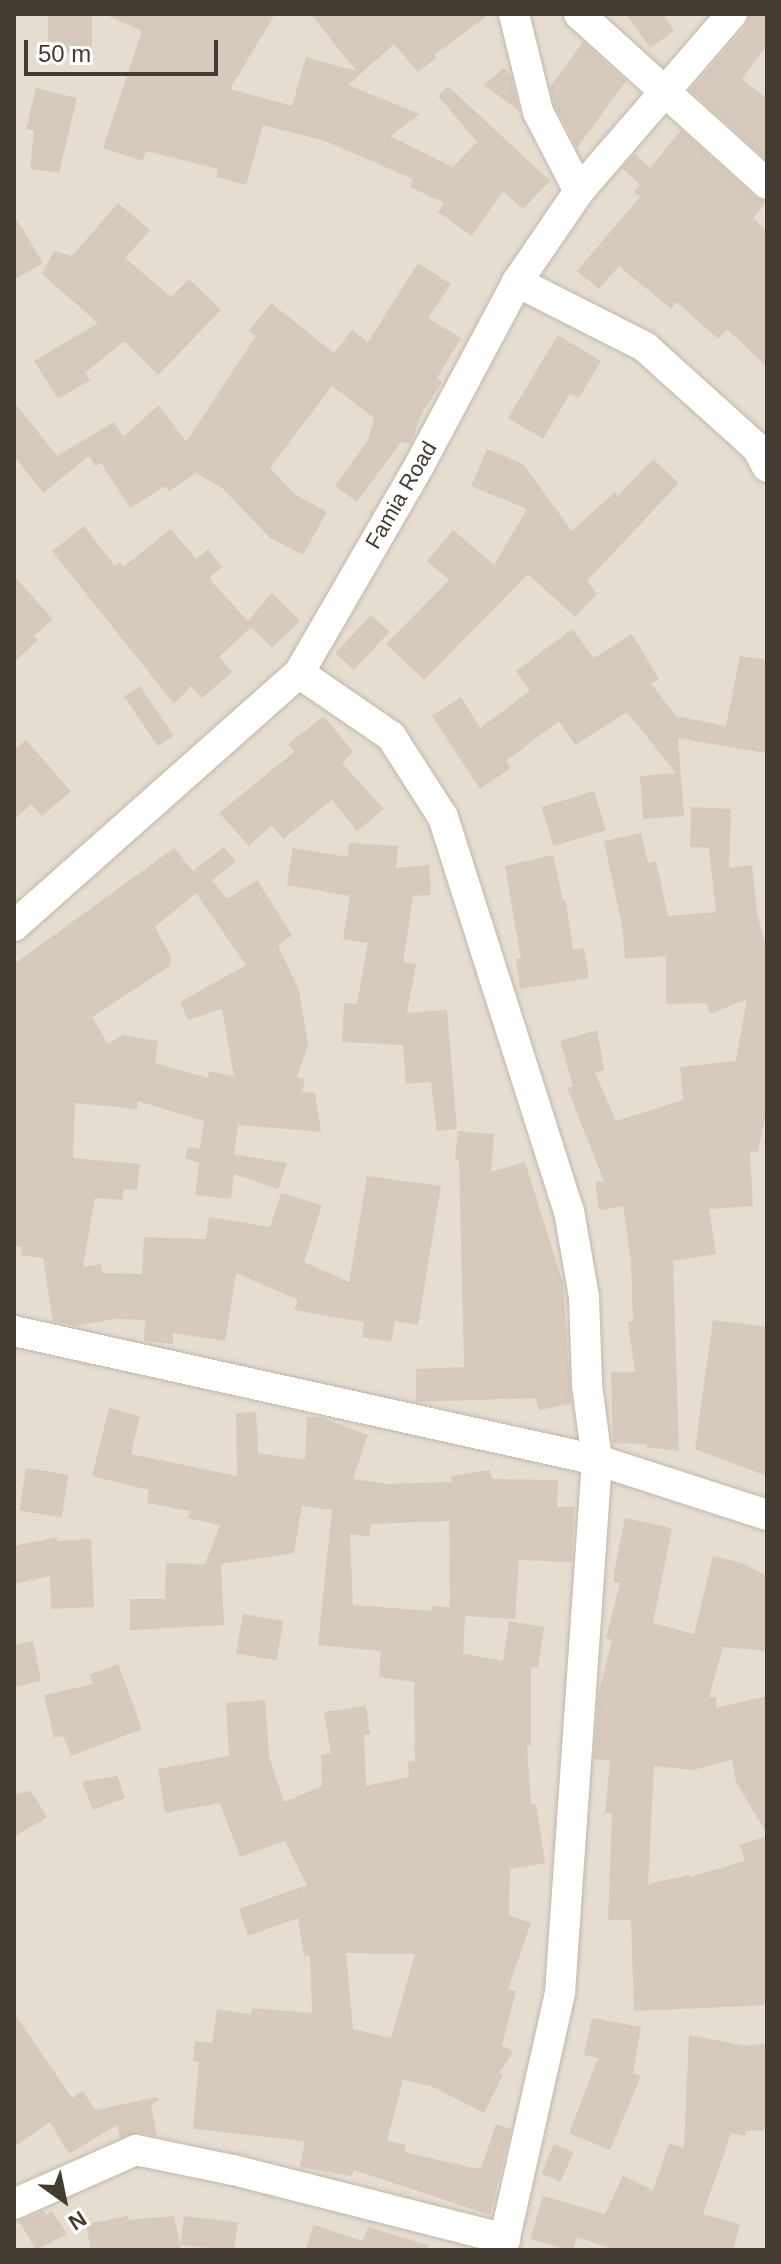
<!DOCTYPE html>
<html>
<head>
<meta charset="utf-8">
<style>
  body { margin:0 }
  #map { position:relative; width:781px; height:2264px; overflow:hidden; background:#f2ece3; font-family:Arial,sans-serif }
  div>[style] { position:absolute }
  .residential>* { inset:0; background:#e6ddd1; transform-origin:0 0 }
  .building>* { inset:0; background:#d7c9bb; transform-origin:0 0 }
  .roads { filter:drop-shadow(0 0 2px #c0b6a9) drop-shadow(0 0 2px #c0b6a9) }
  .minor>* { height:30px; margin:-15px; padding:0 15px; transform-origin:15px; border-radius:15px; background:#fff }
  span { translate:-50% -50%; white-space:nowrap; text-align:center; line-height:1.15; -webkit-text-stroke:8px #fff; paint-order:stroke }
  .street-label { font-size:22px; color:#443c33 }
  .frame { position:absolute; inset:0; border:16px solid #443c33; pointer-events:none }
  .north { position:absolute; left:24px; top:2160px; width:80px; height:80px; -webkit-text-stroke:6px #fff; paint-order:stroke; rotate:147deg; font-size:22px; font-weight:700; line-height:32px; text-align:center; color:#443c33 }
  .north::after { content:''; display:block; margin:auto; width:28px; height:36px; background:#443c33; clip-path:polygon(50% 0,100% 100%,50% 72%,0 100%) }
  .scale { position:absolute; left:24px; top:40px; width:194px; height:36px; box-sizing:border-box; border:4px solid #443c33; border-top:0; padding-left:10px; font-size:24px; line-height:28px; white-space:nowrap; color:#443c33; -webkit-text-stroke:6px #fff; paint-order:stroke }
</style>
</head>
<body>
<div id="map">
  <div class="residential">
    <div style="left:14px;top:14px;width:753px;height:2236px"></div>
  </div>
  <div class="building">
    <div style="left:48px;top:14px;width:44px;height:39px"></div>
    <div style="clip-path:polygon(104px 14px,275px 14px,230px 89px,292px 106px,306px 57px,356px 71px,311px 14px,490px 14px,434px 55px,436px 58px,418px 72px,394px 44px,348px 85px,420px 114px,390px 136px,453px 167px,477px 142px,438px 96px,448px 86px,550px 181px,523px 209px,503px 191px,472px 236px,438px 212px,444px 203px,410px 187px,413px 179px,325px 141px,263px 125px,246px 185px,216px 177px,218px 169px,146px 151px,143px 161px,103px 148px,142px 31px)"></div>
    <div style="clip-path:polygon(626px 14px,663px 14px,674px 31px,650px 48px)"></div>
    <div style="clip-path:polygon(750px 14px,767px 14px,767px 45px,742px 79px,767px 99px,767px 160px,690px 90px,746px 26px)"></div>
    <div style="clip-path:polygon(583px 42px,626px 81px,577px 148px,555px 106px,550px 87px)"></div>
    <div style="clip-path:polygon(504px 68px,511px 76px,519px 111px,484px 85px)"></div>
    <div style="clip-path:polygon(36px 88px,77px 98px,59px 173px,30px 169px,34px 131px,26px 129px)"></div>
    <div style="clip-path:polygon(681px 130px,755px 197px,766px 202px,753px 218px,767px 231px,767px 367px,727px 329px,718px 339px,677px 302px,671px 309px,619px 266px,599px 289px,577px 271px,640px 197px,634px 192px,640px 185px,622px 168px,635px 154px,650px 168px)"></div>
    <div style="clip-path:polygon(118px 203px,150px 230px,125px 258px,171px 297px,189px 279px,221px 310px,158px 375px,124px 341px,85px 373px,90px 380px,58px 399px,34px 361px,98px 323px,42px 274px,54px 251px,72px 256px)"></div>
    <div style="clip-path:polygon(14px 215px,43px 263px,14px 280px)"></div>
    <div style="clip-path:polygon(418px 263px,451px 284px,428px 318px,461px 338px,437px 378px,442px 382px,423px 411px,410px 444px,401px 442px,357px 502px,335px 486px,368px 440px,374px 418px,332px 386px,270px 468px,296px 495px,327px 512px,303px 555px,270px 538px,222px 488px,196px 473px,169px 491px,166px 486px,130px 508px,101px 463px,95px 466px,89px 456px,43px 493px,14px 456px,14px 402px,57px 456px,114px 422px,123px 437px,159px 405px,186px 442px,256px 336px,249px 331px,271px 303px,334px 353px,352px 330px,368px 342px)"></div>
    <div style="clip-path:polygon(558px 335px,601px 361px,579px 398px,570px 393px,543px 439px,508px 418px)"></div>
    <div style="clip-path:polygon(487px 449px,523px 464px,572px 531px,615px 492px,618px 496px,653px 459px,679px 483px,587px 581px,597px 594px,575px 617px,528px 574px,424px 680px,386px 644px,449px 580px,427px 561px,453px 530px,494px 565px,527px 509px,471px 486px)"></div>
    <div style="clip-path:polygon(84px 526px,115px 566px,119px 562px,123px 567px,171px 529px,196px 559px,208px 549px,222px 567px,210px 577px,211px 581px,248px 621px,272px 593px,300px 621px,272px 648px,251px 627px,219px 657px,232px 672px,202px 698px,191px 686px,174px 704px,52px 551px)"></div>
    <div style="clip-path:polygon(14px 576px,53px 619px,34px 636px,38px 640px,14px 662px)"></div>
    <div style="left:371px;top:615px;width:25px;height:52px;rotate:43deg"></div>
    <div style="clip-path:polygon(572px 629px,594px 658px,632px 634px,659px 679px,651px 684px,676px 716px,726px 726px,740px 656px,767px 660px,765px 753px,678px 738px,684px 816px,643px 819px,640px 776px,676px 773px,627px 712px,575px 745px,559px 721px,506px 761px,511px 768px,480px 789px,432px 716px,461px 697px,480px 728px,530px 691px,516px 671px)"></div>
    <div style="left:140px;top:686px;width:60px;height:19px;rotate:56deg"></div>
    <div style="clip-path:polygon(324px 716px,353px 752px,342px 763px,384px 809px,357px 831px,332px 800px,283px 839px,272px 825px,249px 846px,219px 813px,294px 752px,288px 744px)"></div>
    <div style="clip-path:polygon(26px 740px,71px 791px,42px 816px,31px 804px,14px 820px,14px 750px)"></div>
    <div style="left:594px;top:791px;width:41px;height:55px;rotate:73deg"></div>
    <div style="clip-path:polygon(691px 807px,731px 809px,729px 868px,752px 865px,757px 914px,767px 949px,767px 1106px,758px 1153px,750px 1151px,753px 1206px,709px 1209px,716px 1254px,673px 1261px,679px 1451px,646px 1447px,647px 1444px,613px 1443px,611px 1372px,635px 1372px,628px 1322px,633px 1321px,631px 1261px,623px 1206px,599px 1210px,595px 1182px,604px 1181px,567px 1088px,573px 1086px,560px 1041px,597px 1030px,604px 1070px,595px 1073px,616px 1121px,683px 1100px,680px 1067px,736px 1061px,747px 999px,710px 1014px,706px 1003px,666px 1004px,666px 956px,625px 959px,622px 925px,604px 841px,641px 833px,648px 863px,656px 861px,668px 916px,716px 912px,709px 848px,690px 847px)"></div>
    <div style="clip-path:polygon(349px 843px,398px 846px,396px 868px,429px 865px,431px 895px,413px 896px,403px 962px,416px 964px,407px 1013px,447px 1010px,457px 1129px,437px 1131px,431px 1082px,406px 1084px,403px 1045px,342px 1042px,344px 1003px,357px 1004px,368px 943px,343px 939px,350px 896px,287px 885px,293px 848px,348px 857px)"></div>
    <div style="clip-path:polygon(evenodd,224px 847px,236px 862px,212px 880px,227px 899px,257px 880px,292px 935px,278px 946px,299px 990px,308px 1045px,297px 1077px,305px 1079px,302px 1092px,315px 1093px,321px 1132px,238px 1125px,234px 1154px,287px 1163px,278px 1189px,234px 1174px,231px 1199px,195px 1195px,199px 1163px,185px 1158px,188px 1147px,200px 1149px,204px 1121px,138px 1101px,137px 1109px,75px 1103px,73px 1158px,140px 1164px,137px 1190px,124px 1189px,122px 1200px,95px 1198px,83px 1267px,101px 1264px,102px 1273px,142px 1274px,144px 1237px,206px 1239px,209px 1217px,270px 1227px,281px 1193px,322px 1205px,304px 1262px,349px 1282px,367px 1176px,441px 1186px,418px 1325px,395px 1321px,391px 1342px,362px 1337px,364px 1322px,294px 1310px,298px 1300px,236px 1273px,225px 1341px,173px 1333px,173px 1344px,144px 1341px,145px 1320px,115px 1319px,75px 1326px,53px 1321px,43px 1258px,21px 1255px,22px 1247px,14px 1245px,14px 964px,174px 848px,193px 871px,224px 847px,196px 893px,246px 965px,180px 1002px,188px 1020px,222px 1009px,234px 1076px,209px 1071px,208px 1078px,155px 1063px,158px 1041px,123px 1035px,108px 1044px,92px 1017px,170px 966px,171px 957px,155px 927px,196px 893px)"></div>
    <div style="clip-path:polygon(553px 855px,563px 901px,566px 901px,573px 950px,584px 948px,589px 978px,520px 989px,516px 959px,521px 959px,505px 866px)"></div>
    <div style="clip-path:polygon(458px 1131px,494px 1134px,491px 1172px,525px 1162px,563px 1283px,571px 1404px,539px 1410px,535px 1398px,416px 1402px,416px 1369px,464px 1367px,459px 1160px,455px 1160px)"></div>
    <div style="clip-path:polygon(713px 1320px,767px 1327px,767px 1476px,695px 1449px)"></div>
    <div style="clip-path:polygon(evenodd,109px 1408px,140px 1416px,131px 1454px,237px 1476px,236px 1413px,256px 1412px,258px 1453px,305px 1460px,307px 1417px,323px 1418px,368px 1435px,353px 1479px,387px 1484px,452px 1482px,451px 1476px,490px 1470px,492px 1479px,558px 1480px,557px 1507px,574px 1507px,572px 1562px,519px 1560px,515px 1619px,465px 1616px,463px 1654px,503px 1661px,509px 1621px,544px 1627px,538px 1668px,531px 1667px,531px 1746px,527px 1746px,531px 1805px,536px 1804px,545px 1863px,510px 1869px,509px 1915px,531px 1923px,508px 1989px,516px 1991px,502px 2045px,513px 2052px,499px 2073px,503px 2075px,484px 2113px,431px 2086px,403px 2080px,387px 2141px,406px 2145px,404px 2152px,478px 2169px,482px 2166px,496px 2124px,511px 2129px,490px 2215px,354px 2170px,352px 2176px,300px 2167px,305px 2141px,193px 2129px,199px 2062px,193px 2061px,195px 2041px,212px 2043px,217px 2009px,251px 2014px,252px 2008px,312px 2013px,310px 1955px,304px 1956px,298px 1918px,248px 1936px,239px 1909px,307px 1885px,285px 1841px,240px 1857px,220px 1803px,165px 1813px,158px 1769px,229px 1756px,226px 1703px,265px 1700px,269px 1756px,284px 1802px,322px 1786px,321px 1755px,331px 1754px,324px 1712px,366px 1706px,370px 1734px,364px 1735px,366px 1786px,409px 1777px,408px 1762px,415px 1761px,414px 1682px,379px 1677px,381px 1651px,318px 1645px,332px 1510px,302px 1506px,294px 1553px,221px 1564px,224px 1625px,130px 1630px,130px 1599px,165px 1599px,166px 1563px,205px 1564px,220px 1525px,188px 1518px,190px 1511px,147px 1503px,149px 1490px,92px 1476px,109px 1408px,449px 1521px,450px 1607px,432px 1606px,431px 1611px,353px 1605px,350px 1534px,369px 1537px,371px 1524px,449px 1521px,109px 1408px,346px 1953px,415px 1954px,391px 2038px,353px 2029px,346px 1953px)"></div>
    <div style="left:26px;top:1468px;width:43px;height:43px;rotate:9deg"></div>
    <div style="clip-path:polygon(625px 1518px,672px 1528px,653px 1623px,694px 1634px,713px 1556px,742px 1563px,767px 1576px,767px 1651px,723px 1647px,709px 1697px,717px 1697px,716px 1708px,767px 1696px,767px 1834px,736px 1782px,732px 1760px,693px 1770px,654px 1766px,648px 1884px,689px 1875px,690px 1877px,745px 1861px,740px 1845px,767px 1836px,767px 2005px,634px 2011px,631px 1920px,608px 1920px,612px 1814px,605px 1813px,610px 1761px,594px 1759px,599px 1692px,612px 1640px,606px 1638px,620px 1583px,614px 1582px,614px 1573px)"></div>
    <div style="clip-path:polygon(58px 1537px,57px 1541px,91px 1539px,94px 1607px,51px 1609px,50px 1576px,14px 1584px,14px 1546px)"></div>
    <div style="left:243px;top:1614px;width:41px;height:40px;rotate:10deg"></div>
    <div style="clip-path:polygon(33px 1641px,41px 1681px,14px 1687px,14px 1645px)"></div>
    <div style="clip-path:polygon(118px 1664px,142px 1729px,71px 1756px,63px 1736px,54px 1738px,44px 1695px,93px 1684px,89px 1675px)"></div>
    <div style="clip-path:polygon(117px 1776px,125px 1798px,93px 1810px,82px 1782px)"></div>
    <div style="clip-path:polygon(31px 1791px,47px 1817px,14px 1837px,14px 1794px)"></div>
    <div style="clip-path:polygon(14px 2013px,72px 2098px,83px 2091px,95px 2110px,158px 2097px,159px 2100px,151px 2105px,157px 2136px,139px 2132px,120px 2138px,117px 2125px,69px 2154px,50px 2122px,14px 2147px)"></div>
    <div style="clip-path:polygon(592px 2018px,641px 2027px,633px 2073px,641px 2076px,610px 2150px,569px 2133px,598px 2058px,584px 2055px)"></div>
    <div style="clip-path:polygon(689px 2035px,746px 2046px,767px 2043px,767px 2130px,746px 2131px,745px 2136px,731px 2133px,703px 2214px,740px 2224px,733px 2250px,616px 2250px,577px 2237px,573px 2250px,569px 2250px,530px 2239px,543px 2196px,605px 2214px,623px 2176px,653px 2190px,669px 2143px,684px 2148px)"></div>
    <div style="left:554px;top:2144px;width:21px;height:32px;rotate:23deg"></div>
    <div style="clip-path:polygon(44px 2211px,46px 2215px,52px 2211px,67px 2234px,36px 2250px,19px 2221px)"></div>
    <div style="clip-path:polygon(128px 2216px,128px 2220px,174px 2216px,181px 2250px,91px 2250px,86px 2224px)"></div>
    <div style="left:184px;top:2216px;width:54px;height:29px;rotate:7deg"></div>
    <div style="clip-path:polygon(314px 2225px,363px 2241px,368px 2227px,428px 2245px,427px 2250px,305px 2250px)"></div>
  </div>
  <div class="roads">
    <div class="minor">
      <div style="left:514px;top:14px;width:101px;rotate:76.2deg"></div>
      <div style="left:538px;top:112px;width:89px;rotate:62.6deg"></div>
      <div style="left:579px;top:14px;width:253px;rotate:42.1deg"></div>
      <div style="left:517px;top:282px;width:144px;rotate:26.9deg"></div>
      <div style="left:645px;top:347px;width:151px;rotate:42deg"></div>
      <div style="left:757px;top:448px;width:21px;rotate:62deg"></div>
      <div style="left:299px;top:673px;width:112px;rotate:34.4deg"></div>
      <div style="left:391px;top:736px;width:96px;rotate:57.3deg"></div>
      <div style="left:443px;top:817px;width:414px;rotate:72.3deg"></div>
      <div style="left:569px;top:1211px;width:87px;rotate:80.1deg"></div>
      <div style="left:584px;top:1297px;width:88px;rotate:88deg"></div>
      <div style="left:587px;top:1385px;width:76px;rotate:82.4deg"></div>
      <div style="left:597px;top:1460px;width:534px;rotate:93.97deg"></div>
      <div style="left:560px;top:1993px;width:263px;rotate:102.7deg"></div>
      <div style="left:14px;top:926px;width:381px;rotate:-41.6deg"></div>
      <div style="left:299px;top:673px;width:241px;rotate:-59.9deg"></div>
      <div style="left:420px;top:464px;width:206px;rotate:-61.9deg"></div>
      <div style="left:517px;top:282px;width:110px;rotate:-55.7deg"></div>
      <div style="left:579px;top:191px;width:234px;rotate:-49.2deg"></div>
      <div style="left:14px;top:1331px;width:597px;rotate:12.48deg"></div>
      <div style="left:597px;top:1460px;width:179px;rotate:17.9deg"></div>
      <div style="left:14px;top:2204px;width:133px;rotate:-23.9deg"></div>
      <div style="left:136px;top:2150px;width:99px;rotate:11.7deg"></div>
      <div style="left:233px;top:2170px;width:281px;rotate:14.2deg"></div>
    </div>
  </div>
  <div class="street-label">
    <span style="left:401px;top:495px;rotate:-60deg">Famia Road</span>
  </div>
  <div class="frame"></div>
  <div class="north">N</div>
  <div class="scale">50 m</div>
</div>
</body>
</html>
